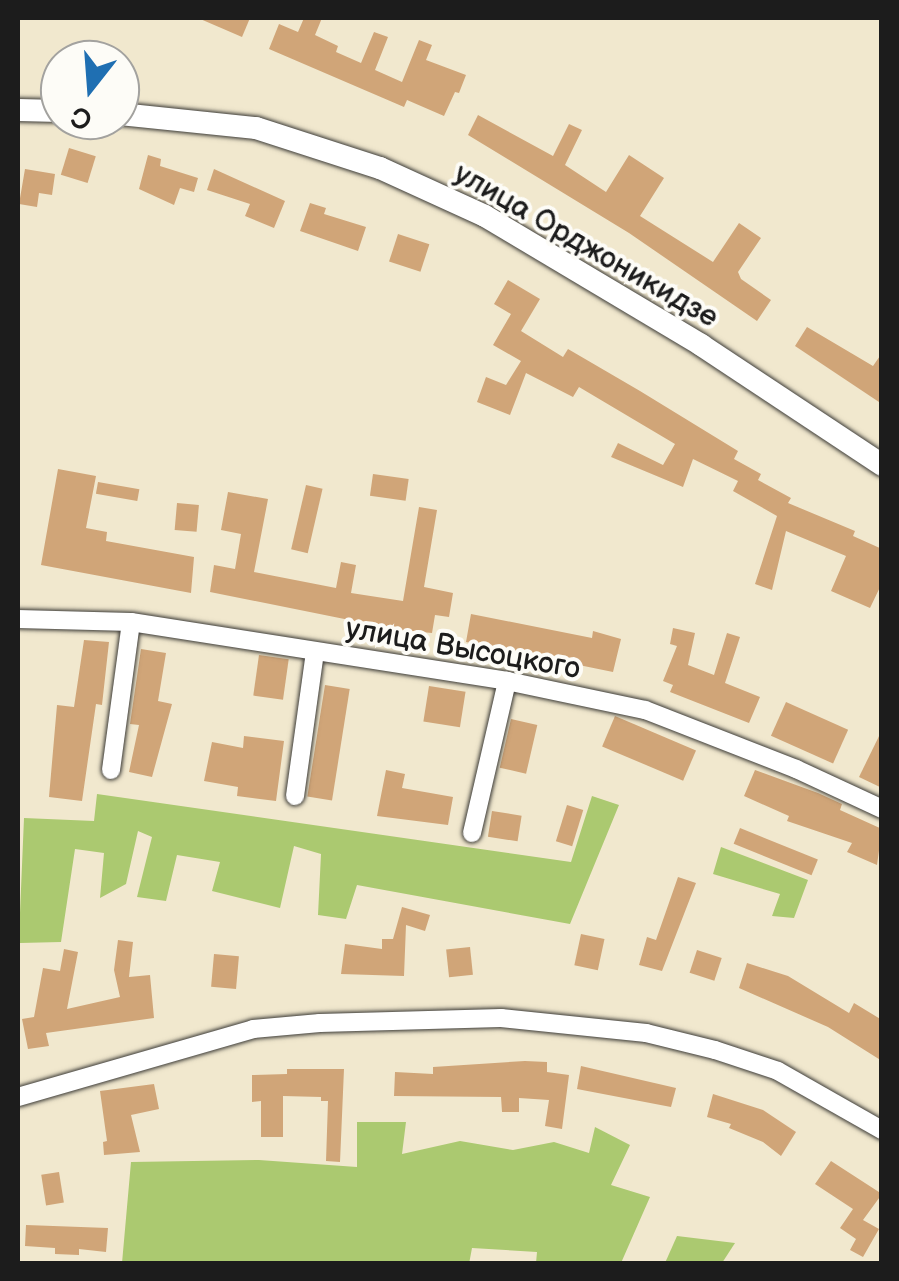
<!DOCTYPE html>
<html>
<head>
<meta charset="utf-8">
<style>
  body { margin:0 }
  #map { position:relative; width:899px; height:1281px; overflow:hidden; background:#f1e8ce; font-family:"Balsamiq Sans",sans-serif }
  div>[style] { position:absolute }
  .green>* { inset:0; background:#abc970 }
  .building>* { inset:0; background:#d0a578; transform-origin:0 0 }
  .roads { filter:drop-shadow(0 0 2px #3c3b37) drop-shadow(0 0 2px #3c3b37) }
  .minor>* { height:18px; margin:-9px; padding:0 9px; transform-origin:9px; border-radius:9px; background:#fff }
  .major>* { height:22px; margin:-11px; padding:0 11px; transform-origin:11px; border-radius:11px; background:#fff }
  span { translate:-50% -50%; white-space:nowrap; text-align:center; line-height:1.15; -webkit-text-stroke:8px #fdfcf7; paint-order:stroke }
  .street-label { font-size:30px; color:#1c1c1c }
  .frame { position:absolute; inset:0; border:20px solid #1c1c1c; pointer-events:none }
  .north { position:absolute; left:40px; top:40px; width:100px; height:100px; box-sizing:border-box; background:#fdfcf7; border:2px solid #a3a29f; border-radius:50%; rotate:197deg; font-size:28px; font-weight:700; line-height:40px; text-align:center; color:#1c1c1c }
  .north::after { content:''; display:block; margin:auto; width:35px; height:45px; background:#1f6fb2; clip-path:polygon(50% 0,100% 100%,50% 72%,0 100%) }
</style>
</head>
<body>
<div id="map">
  <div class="green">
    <div style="clip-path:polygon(97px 794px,571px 862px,592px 796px,619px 805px,570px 924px,357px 885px,346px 919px,318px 915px,321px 854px,294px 846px,280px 908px,212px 891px,220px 862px,177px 855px,166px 901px,137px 897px,152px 837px,138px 831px,126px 884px,100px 898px,104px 853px,75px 849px,61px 942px,20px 943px,18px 960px,24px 818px,94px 821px)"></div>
    <div style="clip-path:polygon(721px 847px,808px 880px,794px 918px,772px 916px,780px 894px,713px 874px)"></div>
    <div style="clip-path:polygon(357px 1122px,406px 1122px,402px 1154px,460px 1141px,513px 1150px,554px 1142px,589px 1153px,595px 1127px,630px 1145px,611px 1185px,650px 1197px,621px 1263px,536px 1263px,537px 1252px,472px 1248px,469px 1264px,122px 1263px,131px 1162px,259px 1160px,357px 1167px)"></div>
    <div style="clip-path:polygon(677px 1236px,735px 1243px,722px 1263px,665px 1263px)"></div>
  </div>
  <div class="building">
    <div style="clip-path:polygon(198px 18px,250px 18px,242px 37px)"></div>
    <div style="clip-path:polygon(304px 18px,322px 18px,315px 35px,338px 46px,336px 52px,361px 63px,374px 32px,388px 37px,375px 70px,402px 82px,419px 40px,432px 45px,426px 60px,466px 75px,459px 93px,455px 92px,444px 116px,407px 100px,404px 107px,269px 49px,279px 24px,298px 32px)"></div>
    <div style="clip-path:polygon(478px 115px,553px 156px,569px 124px,582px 130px,565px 165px,606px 192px,629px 155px,664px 178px,640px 216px,713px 262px,739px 223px,761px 238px,738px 272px,741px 279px,771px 300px,757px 321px,629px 233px,468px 135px)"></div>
    <div style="left:69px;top:148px;width:28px;height:28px;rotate:17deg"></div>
    <div style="clip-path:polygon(148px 155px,161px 159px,160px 166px,198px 178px,194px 192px,180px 188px,174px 205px,139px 189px)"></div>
    <div style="clip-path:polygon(25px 169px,55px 174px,52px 195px,39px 193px,37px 207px,19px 204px)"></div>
    <div style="clip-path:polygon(214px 169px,285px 201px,274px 228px,245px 216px,250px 204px,207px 190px)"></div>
    <div style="clip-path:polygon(310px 203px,326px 208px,324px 214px,366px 227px,358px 251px,300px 231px)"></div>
    <div style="left:398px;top:234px;width:33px;height:29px;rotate:18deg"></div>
    <div style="clip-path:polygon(508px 280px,540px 299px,521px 331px,563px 357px,568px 349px,640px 391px,738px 451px,734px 459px,761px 474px,758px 480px,791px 498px,788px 503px,855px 531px,853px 536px,882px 549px,882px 583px,870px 608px,831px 591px,846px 556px,786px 531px,772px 590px,755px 584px,777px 516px,733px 491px,738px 481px,693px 459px,683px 487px,611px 457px,618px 443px,663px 465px,675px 444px,579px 387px,573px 397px,526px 373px,510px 415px,477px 402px,486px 377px,506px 385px,521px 361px,493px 345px,511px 314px,494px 304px)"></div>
    <div style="clip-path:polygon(807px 327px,873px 366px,882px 353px,882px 404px,795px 346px)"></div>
    <div style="clip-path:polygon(58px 469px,96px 476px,86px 528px,107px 532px,106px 541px,194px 557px,191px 593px,41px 565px)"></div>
    <div style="left:373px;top:474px;width:36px;height:22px;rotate:8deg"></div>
    <div style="left:98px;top:482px;width:42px;height:12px;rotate:10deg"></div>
    <div style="left:306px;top:485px;width:17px;height:66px;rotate:13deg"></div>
    <div style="clip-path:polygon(228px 492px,268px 499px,254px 572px,336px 588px,341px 562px,356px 565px,351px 593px,403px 601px,419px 507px,437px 510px,424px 587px,453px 593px,449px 617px,435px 615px,432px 633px,399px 630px,210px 592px,214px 565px,235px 569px,241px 534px,221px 530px)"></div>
    <div style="left:177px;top:503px;width:22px;height:27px;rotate:5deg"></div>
    <div style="clip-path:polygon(471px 614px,592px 638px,593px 631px,621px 639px,613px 672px,466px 642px)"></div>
    <div style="clip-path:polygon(673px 628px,695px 633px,688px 665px,714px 675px,727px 633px,740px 637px,725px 683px,760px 697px,749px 723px,670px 692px,673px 685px,663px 681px,677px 646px,670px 644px)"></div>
    <div style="clip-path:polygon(84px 640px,109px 642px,102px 705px,96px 704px,82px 801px,49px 797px,57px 705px,74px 707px)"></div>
    <div style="clip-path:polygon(141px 649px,166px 653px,158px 701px,172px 704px,152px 777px,129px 772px,139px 725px,130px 724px)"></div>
    <div style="left:259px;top:655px;width:30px;height:41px;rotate:8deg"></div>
    <div style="left:325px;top:685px;width:25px;height:113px;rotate:9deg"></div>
    <div style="left:429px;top:686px;width:37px;height:36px;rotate:9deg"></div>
    <div style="left:786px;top:702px;width:68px;height:37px;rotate:24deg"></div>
    <div style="left:615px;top:716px;width:88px;height:33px;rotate:23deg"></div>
    <div style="left:511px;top:719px;width:27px;height:50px;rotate:13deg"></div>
    <div style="clip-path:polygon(882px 730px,882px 788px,859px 777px)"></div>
    <div style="clip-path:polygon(244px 736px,284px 741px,276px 801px,237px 796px,238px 787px,204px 781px,212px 742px,243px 748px)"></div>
    <div style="clip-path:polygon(386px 770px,405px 774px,402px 788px,453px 797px,448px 825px,377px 816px)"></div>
    <div style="clip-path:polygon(755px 770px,818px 793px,842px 804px,840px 810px,882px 829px,877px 865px,847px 852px,852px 843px,787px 821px,789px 816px,744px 796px)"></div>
    <div style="left:567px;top:805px;width:17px;height:38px;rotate:17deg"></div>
    <div style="left:492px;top:811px;width:30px;height:26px;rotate:9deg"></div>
    <div style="left:740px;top:828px;width:84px;height:17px;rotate:22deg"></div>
    <div style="clip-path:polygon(678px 877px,696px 883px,662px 971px,639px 965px,647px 937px,656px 940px)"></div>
    <div style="clip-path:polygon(402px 907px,430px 915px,425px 931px,406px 925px,404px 976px,341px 974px,345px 944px,382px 949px,382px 939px,393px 939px)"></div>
    <div style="left:581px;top:934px;width:24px;height:32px;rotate:12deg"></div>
    <div style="clip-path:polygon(118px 940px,133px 942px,129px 977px,150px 975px,154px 1018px,46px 1033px,49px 1046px,28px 1049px,22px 1019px,34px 1017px,43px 968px,60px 971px,64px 949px,78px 952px,67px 1009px,120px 997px,114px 970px)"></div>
    <div style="left:470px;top:947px;width:28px;height:24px;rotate:84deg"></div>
    <div style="left:697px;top:950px;width:26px;height:24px;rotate:18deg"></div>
    <div style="left:214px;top:954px;width:25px;height:33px;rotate:5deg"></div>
    <div style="clip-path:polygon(747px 963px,788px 976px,849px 1013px,854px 1003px,882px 1020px,882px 1061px,828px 1027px,739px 988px)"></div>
    <div style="clip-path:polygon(525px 1061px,547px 1062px,547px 1072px,569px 1075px,562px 1129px,545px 1126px,549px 1100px,519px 1098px,519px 1112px,502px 1112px,501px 1097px,394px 1096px,395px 1072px,433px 1074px,433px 1067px)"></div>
    <div style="clip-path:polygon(581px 1066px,676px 1088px,671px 1107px,577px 1089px)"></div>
    <div style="clip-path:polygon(287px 1069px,344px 1069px,340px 1162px,326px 1161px,328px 1101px,321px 1101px,321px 1097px,283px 1096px,283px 1137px,261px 1137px,261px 1101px,252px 1102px,252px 1075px,287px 1074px)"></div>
    <div style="clip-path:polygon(154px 1084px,159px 1109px,131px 1115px,140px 1152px,104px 1155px,103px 1142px,107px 1141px,100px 1091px)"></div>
    <div style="clip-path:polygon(713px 1094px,763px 1110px,796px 1132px,781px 1156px,763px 1142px,729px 1128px,731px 1124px,707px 1117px)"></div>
    <div style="clip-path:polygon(831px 1161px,882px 1194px,863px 1220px,879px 1229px,863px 1257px,850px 1250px,856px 1239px,840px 1228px,853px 1209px,815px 1184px)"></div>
    <div style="left:59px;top:1172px;width:31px;height:18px;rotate:81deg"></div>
    <div style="clip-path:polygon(26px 1225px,108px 1228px,106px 1252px,79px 1249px,79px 1255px,55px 1254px,55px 1248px,25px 1246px)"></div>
  </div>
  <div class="roads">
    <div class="minor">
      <div style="left:18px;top:619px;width:113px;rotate:1.5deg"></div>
      <div style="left:131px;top:622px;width:381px;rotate:8.9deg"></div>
      <div style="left:507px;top:681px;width:141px;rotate:11.9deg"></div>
      <div style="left:645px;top:710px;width:162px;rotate:21.3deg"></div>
      <div style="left:796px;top:769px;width:95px;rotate:24.9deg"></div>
      <div style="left:111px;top:770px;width:149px;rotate:-82.3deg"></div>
      <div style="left:295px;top:796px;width:145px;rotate:-82.1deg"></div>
      <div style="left:472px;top:833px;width:156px;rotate:-77deg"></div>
      <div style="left:18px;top:1097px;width:245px;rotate:-16.1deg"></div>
      <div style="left:253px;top:1029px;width:67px;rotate:-5.1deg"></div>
      <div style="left:320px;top:1023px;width:181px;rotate:-1.6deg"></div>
      <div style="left:501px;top:1018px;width:146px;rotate:5.9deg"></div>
      <div style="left:646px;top:1033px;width:71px;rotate:13.8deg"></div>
      <div style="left:715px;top:1050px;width:66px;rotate:18.4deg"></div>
      <div style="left:778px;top:1071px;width:120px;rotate:29.6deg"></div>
    </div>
    <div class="major">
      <div style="left:18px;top:110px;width:42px;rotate:1.4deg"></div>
      <div style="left:120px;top:114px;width:137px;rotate:5.9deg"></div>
      <div style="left:256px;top:128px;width:130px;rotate:17.9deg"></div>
      <div style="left:380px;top:168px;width:115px;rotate:24.6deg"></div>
      <div style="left:485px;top:216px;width:252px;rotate:30.8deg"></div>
      <div style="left:701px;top:345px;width:217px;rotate:33.5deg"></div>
    </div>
  </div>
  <div class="street-label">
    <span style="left:586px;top:246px;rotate:30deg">улица Орджоникидзе</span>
    <span style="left:463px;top:649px;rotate:10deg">улица Высоцкого</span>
  </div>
  <div class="frame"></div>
  <div class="north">С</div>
</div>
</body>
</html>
